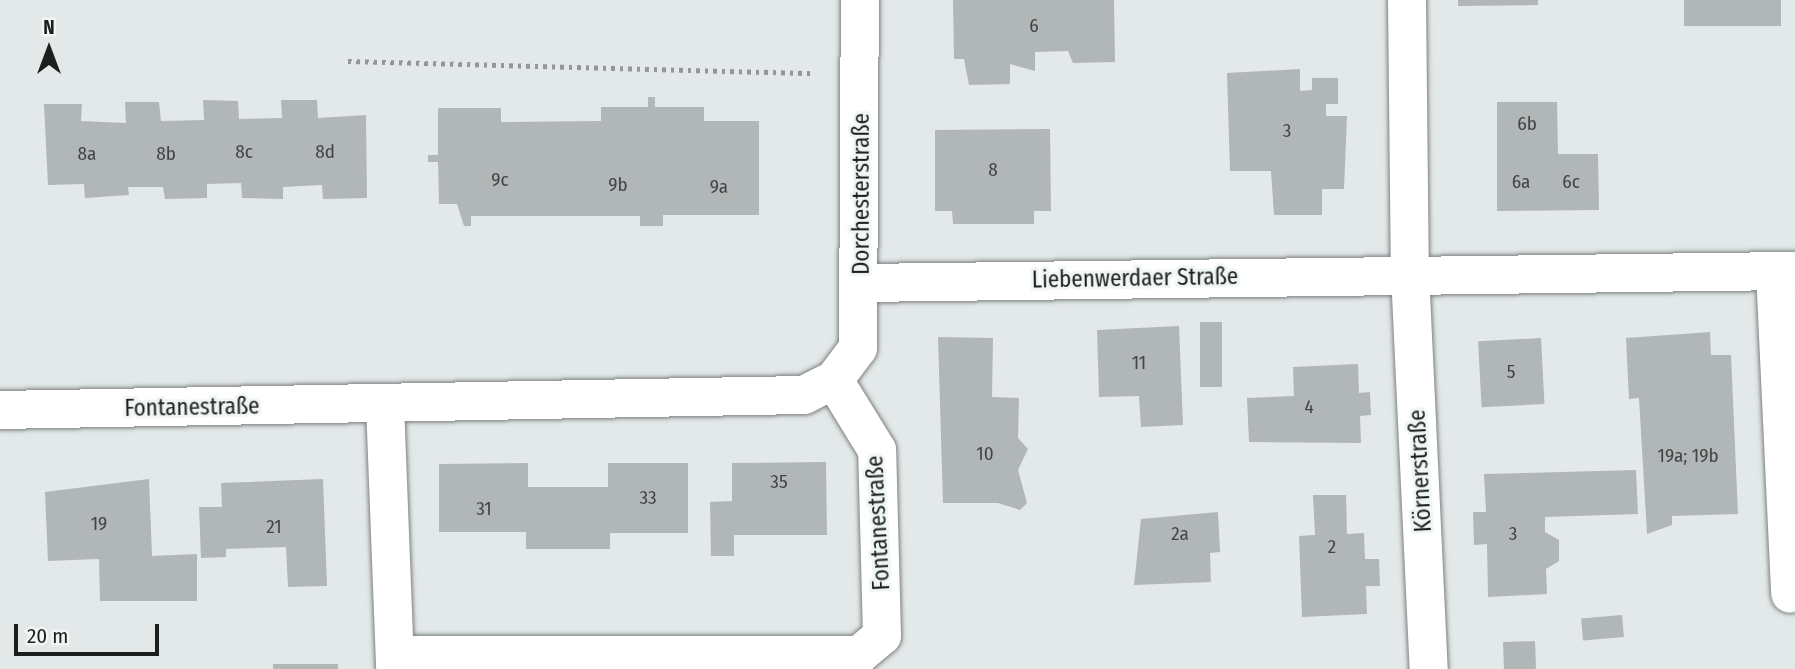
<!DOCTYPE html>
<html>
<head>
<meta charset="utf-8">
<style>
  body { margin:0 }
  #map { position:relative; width:1795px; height:669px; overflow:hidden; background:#e3e8e8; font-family:"Fira Sans Condensed",sans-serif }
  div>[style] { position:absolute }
  .building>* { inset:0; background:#b1b6b7; transform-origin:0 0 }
  .path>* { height:4.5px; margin-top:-2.25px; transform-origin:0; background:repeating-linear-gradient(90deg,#939797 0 3.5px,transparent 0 8.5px) }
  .roads { filter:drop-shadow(0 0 2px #7d8182) drop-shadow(0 0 2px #7d8182) }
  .street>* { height:38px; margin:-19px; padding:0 19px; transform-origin:19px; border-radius:19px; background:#fff }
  span { translate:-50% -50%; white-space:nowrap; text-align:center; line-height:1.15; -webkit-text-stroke:6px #f0f5f6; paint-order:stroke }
  .number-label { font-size:19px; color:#424545 }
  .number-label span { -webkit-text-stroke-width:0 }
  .street-label { font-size:23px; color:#1d1f1f }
  .north { position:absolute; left:14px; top:14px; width:70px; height:70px; -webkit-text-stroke:5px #f0f5f6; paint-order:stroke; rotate:0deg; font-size:19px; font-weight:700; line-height:28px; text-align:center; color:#1d1f1f }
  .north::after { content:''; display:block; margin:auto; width:24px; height:32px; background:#1d1f1f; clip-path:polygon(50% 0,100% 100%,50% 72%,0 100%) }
  .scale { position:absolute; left:14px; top:624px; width:145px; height:32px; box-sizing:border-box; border:4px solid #1d1f1f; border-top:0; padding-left:9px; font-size:21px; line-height:24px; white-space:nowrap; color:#1d1f1f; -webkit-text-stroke:5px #f0f5f6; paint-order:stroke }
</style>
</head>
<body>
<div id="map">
  <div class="building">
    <div style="clip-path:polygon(953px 0,1114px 0,1115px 62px,1073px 63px,1068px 51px,1035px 52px,1035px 71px,1010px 64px,1010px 84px,969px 85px,964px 59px,954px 59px)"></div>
    <div style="clip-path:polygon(1458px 0,1538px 0,1538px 5px,1458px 6px)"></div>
    <div style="left:1684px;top:0;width:97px;height:26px"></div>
    <div style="clip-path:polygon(1300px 69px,1300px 91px,1312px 90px,1312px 78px,1338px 78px,1338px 104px,1326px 104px,1326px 116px,1347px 116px,1344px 189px,1322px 189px,1322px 215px,1274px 215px,1271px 171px,1230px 171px,1227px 73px)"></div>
    <div style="clip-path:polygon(648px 97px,655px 97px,655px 107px,704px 107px,704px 121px,759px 121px,759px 215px,663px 215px,663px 226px,640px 226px,640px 216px,471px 216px,471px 226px,464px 226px,457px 204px,439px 204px,438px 162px,428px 162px,428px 155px,438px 155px,438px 108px,501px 108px,501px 122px,601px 121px,601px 107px,648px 107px)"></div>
    <div style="clip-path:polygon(203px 100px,238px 101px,239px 119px,282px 118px,281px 100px,317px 100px,318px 118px,366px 115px,367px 198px,323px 199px,322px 185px,283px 187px,283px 199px,242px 198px,241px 183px,207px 184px,207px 198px,165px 199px,163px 187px,128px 187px,129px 195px,85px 198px,84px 184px,48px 185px,44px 104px,82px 104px,81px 121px,126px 123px,125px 102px,159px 102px,161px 121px,204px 120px)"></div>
    <div style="clip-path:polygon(1497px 102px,1557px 102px,1558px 154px,1598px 154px,1599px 210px,1497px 211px)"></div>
    <div style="clip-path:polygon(1050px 129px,1051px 211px,1034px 211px,1034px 224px,953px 224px,952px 211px,935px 211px,935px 130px)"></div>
    <div style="left:1200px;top:322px;width:22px;height:65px"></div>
    <div style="clip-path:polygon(1179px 326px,1183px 425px,1141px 427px,1139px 396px,1099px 397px,1097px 330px)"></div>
    <div style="clip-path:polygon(1710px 332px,1711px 355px,1731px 355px,1738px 514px,1672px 516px,1672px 525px,1647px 534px,1639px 398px,1629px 399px,1626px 338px)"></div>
    <div style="clip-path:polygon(938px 337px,993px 338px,992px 397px,1019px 398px,1018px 438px,1028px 449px,1018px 470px,1027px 503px,1020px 510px,998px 503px,943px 503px)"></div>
    <div style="left:1541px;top:338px;width:66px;height:63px;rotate:87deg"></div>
    <div style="clip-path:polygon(1358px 364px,1359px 393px,1370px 392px,1371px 415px,1360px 416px,1361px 443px,1249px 442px,1247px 398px,1294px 396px,1293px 367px)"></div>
    <div style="clip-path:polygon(826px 462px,827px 535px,734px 535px,734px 556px,711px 556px,710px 502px,732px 501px,732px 463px)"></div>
    <div style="clip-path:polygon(528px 463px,528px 487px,608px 487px,608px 463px,688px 463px,688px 533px,610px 533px,610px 549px,526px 549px,526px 532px,439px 532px,439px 464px)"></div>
    <div style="clip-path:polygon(1636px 470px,1638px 514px,1545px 517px,1545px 532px,1559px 540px,1559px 561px,1546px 569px,1547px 594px,1488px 597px,1487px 544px,1474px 545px,1473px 512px,1486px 512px,1484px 474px)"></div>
    <div style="clip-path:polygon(149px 479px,152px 556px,197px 554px,197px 601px,100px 601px,99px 559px,48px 561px,45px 492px)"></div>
    <div style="clip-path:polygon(323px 479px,327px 586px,288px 587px,286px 547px,226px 549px,226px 557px,201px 558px,199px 507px,222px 507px,221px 483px)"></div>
    <div style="clip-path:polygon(1313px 495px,1346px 495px,1347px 534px,1364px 533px,1365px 559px,1379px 559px,1380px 586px,1366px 586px,1367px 614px,1302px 617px,1299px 536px,1315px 535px)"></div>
    <div style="clip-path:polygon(1218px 512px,1220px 552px,1210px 553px,1211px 582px,1134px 585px,1141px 519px)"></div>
    <div style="left:1622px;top:615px;width:22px;height:41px;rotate:85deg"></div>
    <div style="left:1535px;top:641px;width:28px;height:32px;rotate:88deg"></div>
    <div style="left:273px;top:664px;width:65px;height:5px"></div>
  </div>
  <div class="path">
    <div style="left:348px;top:61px;width:466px;rotate:1.5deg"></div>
  </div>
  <div class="roads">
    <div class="street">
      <div style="left:1407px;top:0;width:273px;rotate:89.4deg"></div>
      <div style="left:1410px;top:273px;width:396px;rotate:87.3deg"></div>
      <div style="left:1775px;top:272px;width:322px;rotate:87.3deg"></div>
      <div style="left:861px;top:283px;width:934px;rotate:-0.74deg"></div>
      <div style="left:385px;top:404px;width:265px;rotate:87.8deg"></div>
      <div style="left:0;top:410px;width:804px;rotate:-1.07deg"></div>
      <div style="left:804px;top:395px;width:34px;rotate:-27deg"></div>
      <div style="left:834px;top:380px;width:40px;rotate:-53deg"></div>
      <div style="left:858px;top:348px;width:348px;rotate:-89.7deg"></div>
      <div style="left:395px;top:655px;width:464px"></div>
      <div style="left:859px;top:655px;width:30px;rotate:-40deg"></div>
      <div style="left:882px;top:636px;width:186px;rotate:-91.5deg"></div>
      <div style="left:877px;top:450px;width:82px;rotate:-121.6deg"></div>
    </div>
  </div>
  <div class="number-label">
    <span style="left:1034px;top:26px">6</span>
    <span style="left:1527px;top:124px">6b</span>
    <span style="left:1287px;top:131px">3</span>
    <span style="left:244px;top:152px">8c</span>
    <span style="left:325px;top:152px">8d</span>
    <span style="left:87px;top:154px">8a</span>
    <span style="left:166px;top:154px">8b</span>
    <span style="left:993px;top:170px">8</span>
    <span style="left:500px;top:180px">9c</span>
    <span style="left:1521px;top:182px">6a</span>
    <span style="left:1571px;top:182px">6c</span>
    <span style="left:618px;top:185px">9b</span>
    <span style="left:719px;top:187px">9a</span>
    <span style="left:1139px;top:363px">11</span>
    <span style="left:1511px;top:372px">5</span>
    <span style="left:1309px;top:407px">4</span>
    <span style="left:985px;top:454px">10</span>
    <span style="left:1688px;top:456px">19a; 19b</span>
    <span style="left:779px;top:482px">35</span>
    <span style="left:648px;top:498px">33</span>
    <span style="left:484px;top:509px">31</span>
    <span style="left:99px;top:524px">19</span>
    <span style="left:274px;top:527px">21</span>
    <span style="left:1180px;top:534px">2a</span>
    <span style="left:1513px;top:534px">3</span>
    <span style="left:1332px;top:547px">2</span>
  </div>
  <div class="street-label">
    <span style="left:861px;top:194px;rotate:-90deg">Dorchesterstraße</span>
    <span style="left:1135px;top:278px;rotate:-1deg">Liebenwerdaer Straße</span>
    <span style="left:192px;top:407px;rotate:-1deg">Fontanestraße</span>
    <span style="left:1420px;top:471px;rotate:-93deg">Körnerstraße</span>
    <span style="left:878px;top:523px;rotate:-93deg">Fontanestraße</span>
  </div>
  <div class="north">N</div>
  <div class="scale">20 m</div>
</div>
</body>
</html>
